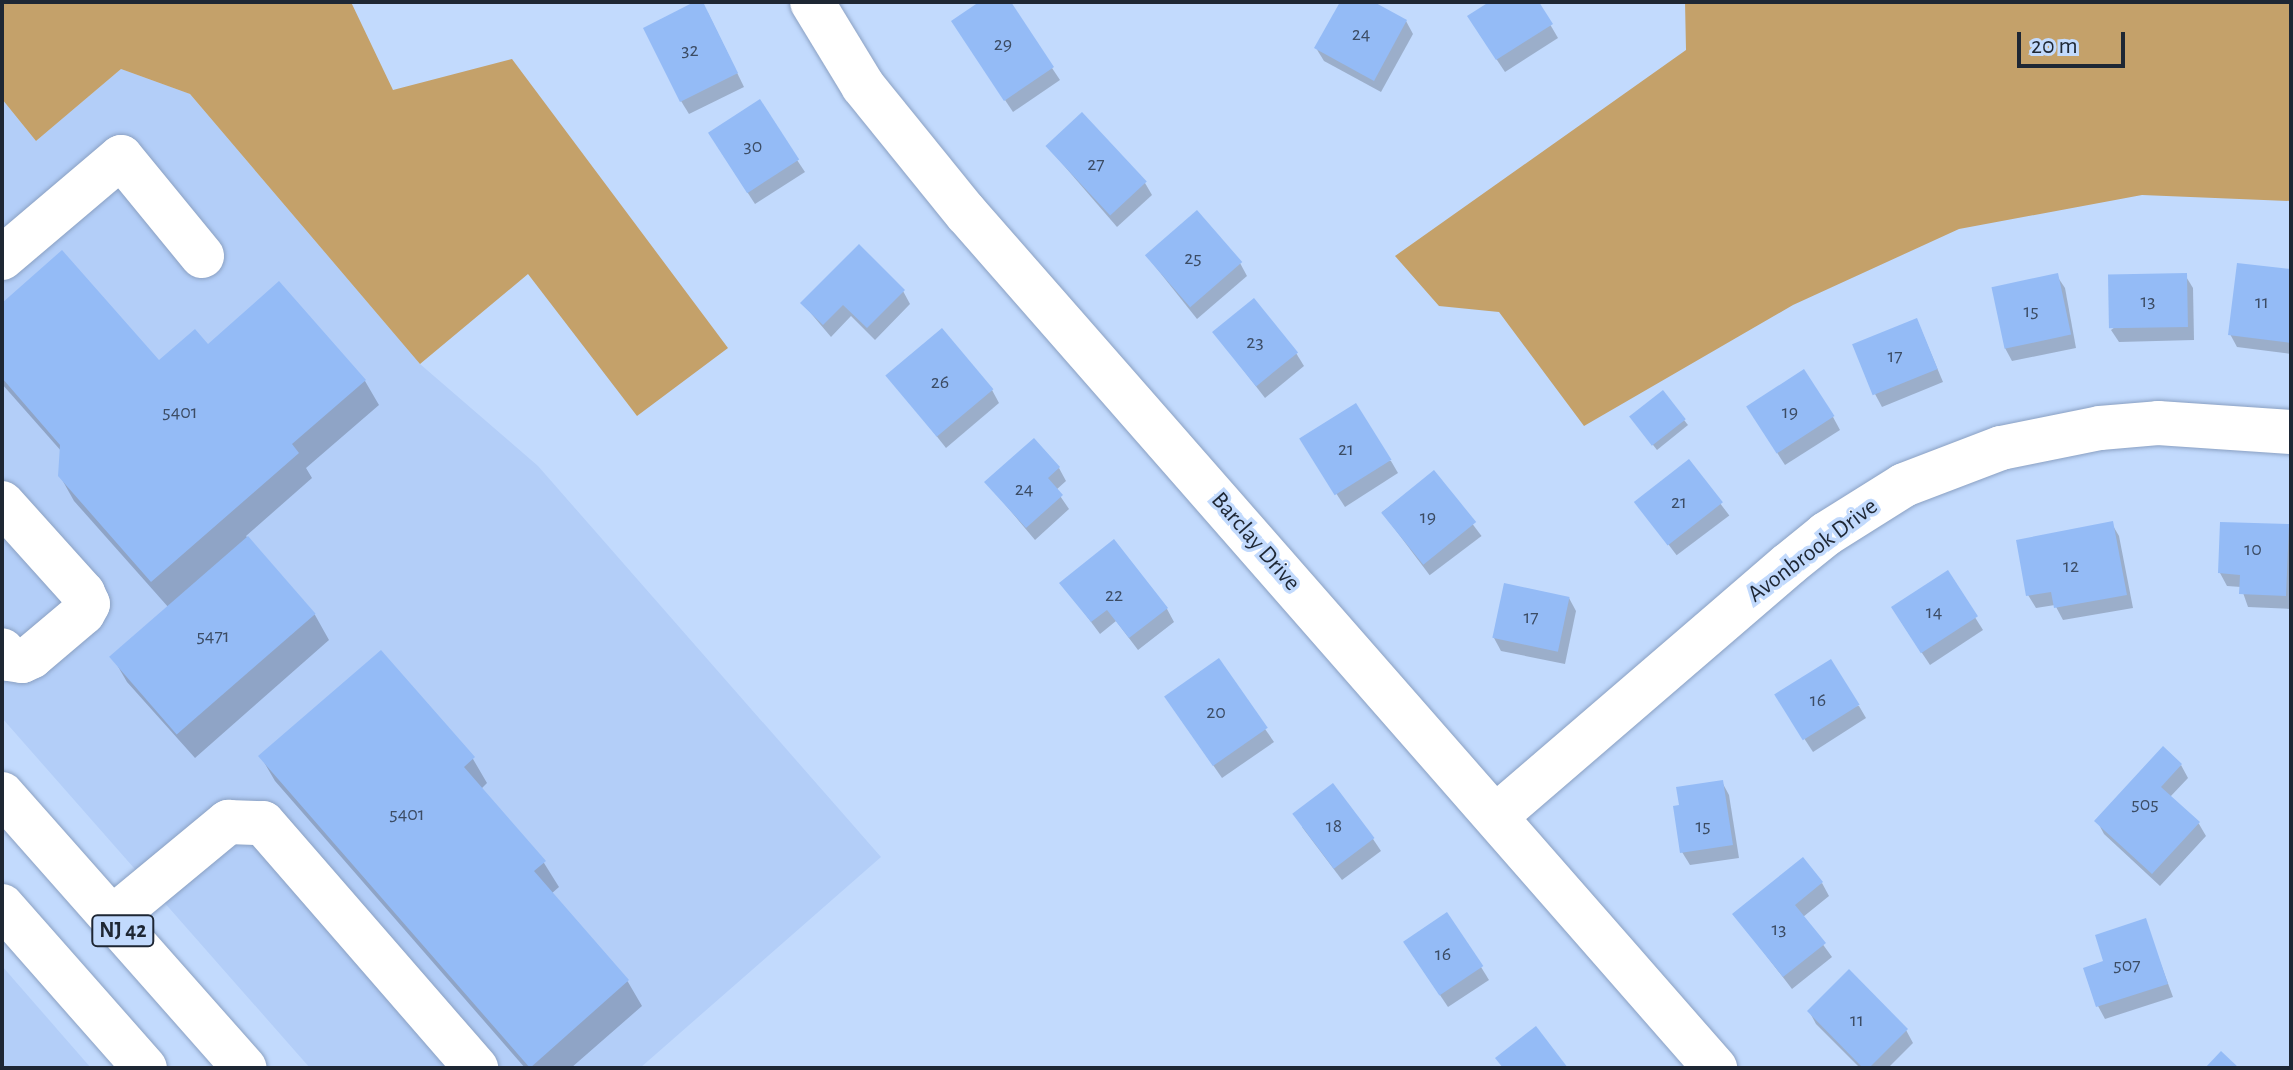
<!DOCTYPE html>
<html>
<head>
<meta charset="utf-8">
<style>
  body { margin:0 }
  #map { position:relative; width:2293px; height:1070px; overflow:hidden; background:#c2dafd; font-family:"Alegreya Sans",sans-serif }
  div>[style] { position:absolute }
  .built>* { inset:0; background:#b3cef8 }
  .green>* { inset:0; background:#c4a16a }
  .shadow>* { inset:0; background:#0003; transform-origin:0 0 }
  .building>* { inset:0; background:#94bbf6; transform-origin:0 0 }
  .roads { filter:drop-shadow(0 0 2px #8aa0c2) drop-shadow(0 0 2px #8aa0c2) }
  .minor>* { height:44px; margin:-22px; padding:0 22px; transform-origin:22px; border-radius:22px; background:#fff }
  .highway>* { height:44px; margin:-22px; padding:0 22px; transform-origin:22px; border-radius:22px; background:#fff }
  span { translate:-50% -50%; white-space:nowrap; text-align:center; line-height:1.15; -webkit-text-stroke:7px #c2dafd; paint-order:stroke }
  .number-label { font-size:20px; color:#3c4c64 }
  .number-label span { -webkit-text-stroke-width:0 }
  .shield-label span { padding:2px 6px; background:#c2dafd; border:2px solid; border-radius:6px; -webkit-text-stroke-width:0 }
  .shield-label { font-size:22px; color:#1e2734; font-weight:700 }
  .street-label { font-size:24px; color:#1e2734 }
  .frame { position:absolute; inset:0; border:4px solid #1e2734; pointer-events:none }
  .scale { position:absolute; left:2017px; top:32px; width:108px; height:36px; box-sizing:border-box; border:4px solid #1e2734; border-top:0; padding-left:10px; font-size:24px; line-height:28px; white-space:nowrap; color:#1e2734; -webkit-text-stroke:6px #c2dafd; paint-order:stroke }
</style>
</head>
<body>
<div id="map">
  <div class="built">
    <div style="clip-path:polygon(121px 69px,190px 94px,420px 364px,538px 466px,881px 857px,640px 1068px,310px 1068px,2px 718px,2px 99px,36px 141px)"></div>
    <div style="clip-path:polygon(2px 966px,91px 1068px,2px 1068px)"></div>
  </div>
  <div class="green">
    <div style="clip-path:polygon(2px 2px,351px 2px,393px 90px,512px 59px,728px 348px,637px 416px,528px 274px,420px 364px,190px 94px,121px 69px,36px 141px,2px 99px)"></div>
    <div style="clip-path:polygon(1685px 2px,2291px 2px,2291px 201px,2142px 195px,1959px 229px,1793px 305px,1584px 426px,1499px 312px,1439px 306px,1395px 256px,1686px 50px)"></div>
  </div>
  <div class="shadow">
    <div style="clip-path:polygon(698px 2px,708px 13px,744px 87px,689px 114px,681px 101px)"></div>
    <div style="clip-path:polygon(983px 2px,1008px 2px,1060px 80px,1013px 112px,961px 34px)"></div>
    <div style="clip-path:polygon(1342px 2px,1370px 2px,1406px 21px,1413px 34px,1381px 92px,1324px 61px,1316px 48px)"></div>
    <div style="clip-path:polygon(1493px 2px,1537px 2px,1558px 38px,1505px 72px,1477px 30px)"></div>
    <div style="clip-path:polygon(1047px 146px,1145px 183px,1152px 195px,1117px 227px)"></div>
    <div style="clip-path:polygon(718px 147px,797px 160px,805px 172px,755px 204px)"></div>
    <div style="clip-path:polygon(1146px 255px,1240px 263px,1247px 276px,1197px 319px)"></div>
    <div style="clip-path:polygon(2291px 271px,2291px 354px,2237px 347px,2230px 334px)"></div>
    <div style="clip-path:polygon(2185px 275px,2193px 288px,2194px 340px,2119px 342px,2111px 330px)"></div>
    <div style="clip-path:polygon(2057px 276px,2065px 288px,2076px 348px,2012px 361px,2005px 348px)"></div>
    <div style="clip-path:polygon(903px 291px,910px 304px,875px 340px,851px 316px,831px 337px,803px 304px)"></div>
    <div style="clip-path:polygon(2px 306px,159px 362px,207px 346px,365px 381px,379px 405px,306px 468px,312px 478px,246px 536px,315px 615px,329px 640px,195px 758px,127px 682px,113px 658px,169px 608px,74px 501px,60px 476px,62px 452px,2px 384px)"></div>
    <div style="clip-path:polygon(1917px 320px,1943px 382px,1882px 407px,1875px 394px)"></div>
    <div style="clip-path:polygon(1214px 332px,1296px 353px,1304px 366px,1265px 398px)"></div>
    <div style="clip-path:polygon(889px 376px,992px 390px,999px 403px,946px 448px)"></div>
    <div style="clip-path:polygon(1833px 417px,1840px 430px,1785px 465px,1756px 420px)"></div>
    <div style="clip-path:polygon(1684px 420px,1688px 425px,1657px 450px,1635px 422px)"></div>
    <div style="clip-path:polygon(1310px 453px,1391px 461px,1398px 473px,1345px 507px)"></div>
    <div style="left:1689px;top:462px;width:67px;height:66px;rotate:53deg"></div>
    <div style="clip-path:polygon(1059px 468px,1066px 481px,1056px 490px,1069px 509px,1035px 540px,987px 483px)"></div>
    <div style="left:1434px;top:473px;width:79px;height:65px;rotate:53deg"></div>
    <div style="clip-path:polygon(2112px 524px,2119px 536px,2133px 608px,2063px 620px,2055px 605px,2036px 608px,2028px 595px)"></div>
    <div style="clip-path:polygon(2288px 526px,2291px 532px,2291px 609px,2248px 607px,2241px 587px,2227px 586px,2220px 573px)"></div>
    <div style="clip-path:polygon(1947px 573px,1983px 630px,1930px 665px,1900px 620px)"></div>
    <div style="clip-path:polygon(1062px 583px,1167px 609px,1174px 622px,1138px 650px,1116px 621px,1100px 634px)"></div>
    <div style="clip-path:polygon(1569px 598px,1576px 611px,1565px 664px,1501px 651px,1494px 638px)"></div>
    <div style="clip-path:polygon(1218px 661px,1274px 742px,1222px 778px,1174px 709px)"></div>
    <div style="clip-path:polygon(1859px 706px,1866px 718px,1813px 752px,1785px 709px)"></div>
    <div style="clip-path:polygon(261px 757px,473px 759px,487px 783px,481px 789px,544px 863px,559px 887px,551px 894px,628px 982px,642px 1006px,571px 1068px,525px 1068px,275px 781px)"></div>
    <div style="clip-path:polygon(2181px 765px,2188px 778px,2170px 797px,2199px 824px,2206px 836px,2160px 886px,2104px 834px,2097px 821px)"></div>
    <div style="clip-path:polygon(1722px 782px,1729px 795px,1739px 858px,1690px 865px,1682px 852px)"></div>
    <div style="clip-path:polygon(1302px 827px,1373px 839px,1381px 851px,1342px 880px)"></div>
    <div style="clip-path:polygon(1822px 883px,1829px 896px,1803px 917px,1832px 957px,1792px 989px,1735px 915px)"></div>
    <div style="clip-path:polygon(2145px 921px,2173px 997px,2105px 1019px,2098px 1006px,2106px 963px)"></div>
    <div style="clip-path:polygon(1413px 955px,1481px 967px,1489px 980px,1448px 1007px)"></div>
    <div style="clip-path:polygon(1809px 1011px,1906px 1030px,1913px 1043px,1888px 1068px,1860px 1068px,1816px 1024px)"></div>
  </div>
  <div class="building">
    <div style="clip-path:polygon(694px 2px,703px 2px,738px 73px,680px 102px,643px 28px)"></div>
    <div style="clip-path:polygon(979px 2px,1011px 2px,1054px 67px,1004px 101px,951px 21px)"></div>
    <div style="clip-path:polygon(1340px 2px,1374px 2px,1407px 20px,1374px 81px,1314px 48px)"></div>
    <div style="clip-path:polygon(1489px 2px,1539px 2px,1553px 24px,1496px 60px,1467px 16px)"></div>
    <div style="left:760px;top:99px;width:72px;height:62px;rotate:57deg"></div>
    <div style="left:1082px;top:112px;width:95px;height:50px;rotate:47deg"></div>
    <div style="left:1197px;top:210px;width:69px;height:69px;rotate:49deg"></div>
    <div style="clip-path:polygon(859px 244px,905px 290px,867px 328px,843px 305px,823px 325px,800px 303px)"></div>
    <div style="clip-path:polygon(62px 250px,159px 360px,195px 329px,208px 344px,279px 281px,366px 380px,292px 444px,299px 453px,151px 582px,58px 476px,60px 445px,2px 378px,2px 303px)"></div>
    <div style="clip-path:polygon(2237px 263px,2291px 269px,2291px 343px,2228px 335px)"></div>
    <div style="left:2058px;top:273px;width:63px;height:68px;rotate:78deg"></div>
    <div style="left:2187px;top:273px;width:54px;height:79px;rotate:89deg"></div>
    <div style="left:1254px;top:298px;width:70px;height:54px;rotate:51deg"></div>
    <div style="left:1917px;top:318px;width:55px;height:70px;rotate:68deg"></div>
    <div style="left:942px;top:328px;width:80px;height:74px;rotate:50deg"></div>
    <div style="left:1804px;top:369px;width:56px;height:69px;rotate:57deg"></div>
    <div style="left:1663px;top:390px;width:37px;height:43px;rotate:52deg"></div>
    <div style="left:1356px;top:403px;width:67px;height:67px;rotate:58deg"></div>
    <div style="clip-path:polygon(1034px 438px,1060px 467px,1048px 478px,1063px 495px,1026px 528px,984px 482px)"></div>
    <div style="left:1689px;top:459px;width:55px;height:70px;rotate:52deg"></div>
    <div style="left:1434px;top:470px;width:67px;height:68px;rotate:51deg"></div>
    <div style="clip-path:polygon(2113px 521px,2127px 595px,2054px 608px,2051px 592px,2026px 596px,2016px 540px)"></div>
    <div style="clip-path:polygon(2220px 522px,2289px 524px,2286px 596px,2239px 594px,2240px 575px,2218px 573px)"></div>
    <div style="left:248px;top:536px;width:103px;height:184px;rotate:49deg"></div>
    <div style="clip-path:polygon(1114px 539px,1168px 608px,1129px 638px,1107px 610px,1091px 622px,1059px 583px)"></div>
    <div style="left:1948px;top:570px;width:55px;height:68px;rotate:57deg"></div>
    <div style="left:1504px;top:583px;width:67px;height:56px;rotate:12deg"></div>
    <div style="clip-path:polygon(381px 650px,475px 757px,464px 767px,546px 861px,534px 871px,629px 980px,530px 1068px,258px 756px)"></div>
    <div style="left:1219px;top:658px;width:85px;height:67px;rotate:55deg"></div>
    <div style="left:1831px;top:659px;width:54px;height:67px;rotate:58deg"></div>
    <div style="clip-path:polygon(2163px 746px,2182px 764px,2161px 787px,2200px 822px,2152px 874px,2094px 821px)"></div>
    <div style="clip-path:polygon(1723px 780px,1733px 845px,1680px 853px,1673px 806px,1679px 805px,1676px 787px)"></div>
    <div style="left:1333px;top:783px;width:69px;height:51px;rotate:53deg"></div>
    <div style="clip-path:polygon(1803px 857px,1823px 882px,1795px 905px,1826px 943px,1783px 977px,1732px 914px)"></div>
    <div style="left:1447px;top:912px;width:65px;height:53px;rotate:56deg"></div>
    <div style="clip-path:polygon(2146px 918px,2168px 984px,2096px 1007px,2083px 968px,2103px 961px,2095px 935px)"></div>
    <div style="clip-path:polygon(1849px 969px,1908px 1029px,1869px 1068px,1863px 1068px,1807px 1011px)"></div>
    <div style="clip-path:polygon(1536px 1026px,1568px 1068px,1503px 1068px,1495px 1058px)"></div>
    <div style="clip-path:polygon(2221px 1051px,2239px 1068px,2205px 1068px)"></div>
  </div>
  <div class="roads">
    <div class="minor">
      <div style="left:812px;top:2px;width:98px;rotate:58.7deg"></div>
      <div style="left:863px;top:86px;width:164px;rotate:51deg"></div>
      <div style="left:966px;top:213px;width:1137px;rotate:48.78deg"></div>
      <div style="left:2px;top:258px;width:156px;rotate:-40.3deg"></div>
      <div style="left:121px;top:157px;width:128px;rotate:50.7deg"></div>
      <div style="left:2px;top:503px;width:121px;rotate:48deg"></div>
      <div style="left:83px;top:593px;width:12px;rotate:66deg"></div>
      <div style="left:88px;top:604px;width:10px;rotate:119deg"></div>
      <div style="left:83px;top:613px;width:68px;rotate:139.8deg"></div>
      <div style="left:31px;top:657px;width:10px;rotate:156deg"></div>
      <div style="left:22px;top:661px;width:13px;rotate:-171deg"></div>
      <div style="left:9px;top:659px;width:11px;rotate:-128deg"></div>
      <div style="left:1496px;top:816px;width:386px;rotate:-40.7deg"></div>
      <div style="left:1789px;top:564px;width:48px;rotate:-39deg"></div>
      <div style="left:1826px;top:534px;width:92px;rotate:-32.1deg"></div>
      <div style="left:1904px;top:485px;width:104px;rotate:-20.9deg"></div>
      <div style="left:2001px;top:448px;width:101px;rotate:-11.4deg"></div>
      <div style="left:2100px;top:428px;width:58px;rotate:-4.9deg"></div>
      <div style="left:2158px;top:423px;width:133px;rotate:3.9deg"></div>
      <div style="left:112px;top:918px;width:151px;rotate:-39.6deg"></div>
      <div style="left:228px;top:822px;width:35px;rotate:2deg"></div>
      <div style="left:263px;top:823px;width:325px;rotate:49deg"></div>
    </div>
    <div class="highway">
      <div style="left:2px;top:794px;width:366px;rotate:48.5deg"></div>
      <div style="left:2px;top:906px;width:216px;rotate:48.6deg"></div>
    </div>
  </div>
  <div class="number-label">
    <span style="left:1361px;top:34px">24</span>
    <span style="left:1003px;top:44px">29</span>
    <span style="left:690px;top:50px">32</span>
    <span style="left:753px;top:146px">30</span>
    <span style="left:1096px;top:164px">27</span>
    <span style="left:1193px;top:258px">25</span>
    <span style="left:2148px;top:301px">13</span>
    <span style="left:2262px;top:302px">11</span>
    <span style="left:2031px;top:311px">15</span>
    <span style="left:1255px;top:342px">23</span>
    <span style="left:1895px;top:356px">17</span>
    <span style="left:940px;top:382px">26</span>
    <span style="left:180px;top:412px">5401</span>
    <span style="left:1790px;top:412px">19</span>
    <span style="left:1346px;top:449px">21</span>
    <span style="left:1024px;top:489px">24</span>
    <span style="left:1679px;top:502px">21</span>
    <span style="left:1428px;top:517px">19</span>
    <span style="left:2253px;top:549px">10</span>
    <span style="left:2071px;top:566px">12</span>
    <span style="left:1114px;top:595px">22</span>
    <span style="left:1934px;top:612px">14</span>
    <span style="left:1531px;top:617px">17</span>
    <span style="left:213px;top:636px">5471</span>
    <span style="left:1818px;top:700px">16</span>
    <span style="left:1216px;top:712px">20</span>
    <span style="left:2145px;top:804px">505</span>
    <span style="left:407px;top:814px">5401</span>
    <span style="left:1334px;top:826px">18</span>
    <span style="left:1703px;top:826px">15</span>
    <span style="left:1779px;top:929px">13</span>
    <span style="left:1443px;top:954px">16</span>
    <span style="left:2127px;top:965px">507</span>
    <span style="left:1857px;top:1020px">11</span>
  </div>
  <div class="shield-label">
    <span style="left:123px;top:931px">NJ 42</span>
  </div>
  <div class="street-label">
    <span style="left:1255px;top:542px;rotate:49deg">Barclay Drive</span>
    <span style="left:1813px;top:551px;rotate:-37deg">Avonbrook Drive</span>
  </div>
  <div class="frame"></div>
  <div class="scale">20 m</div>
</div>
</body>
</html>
